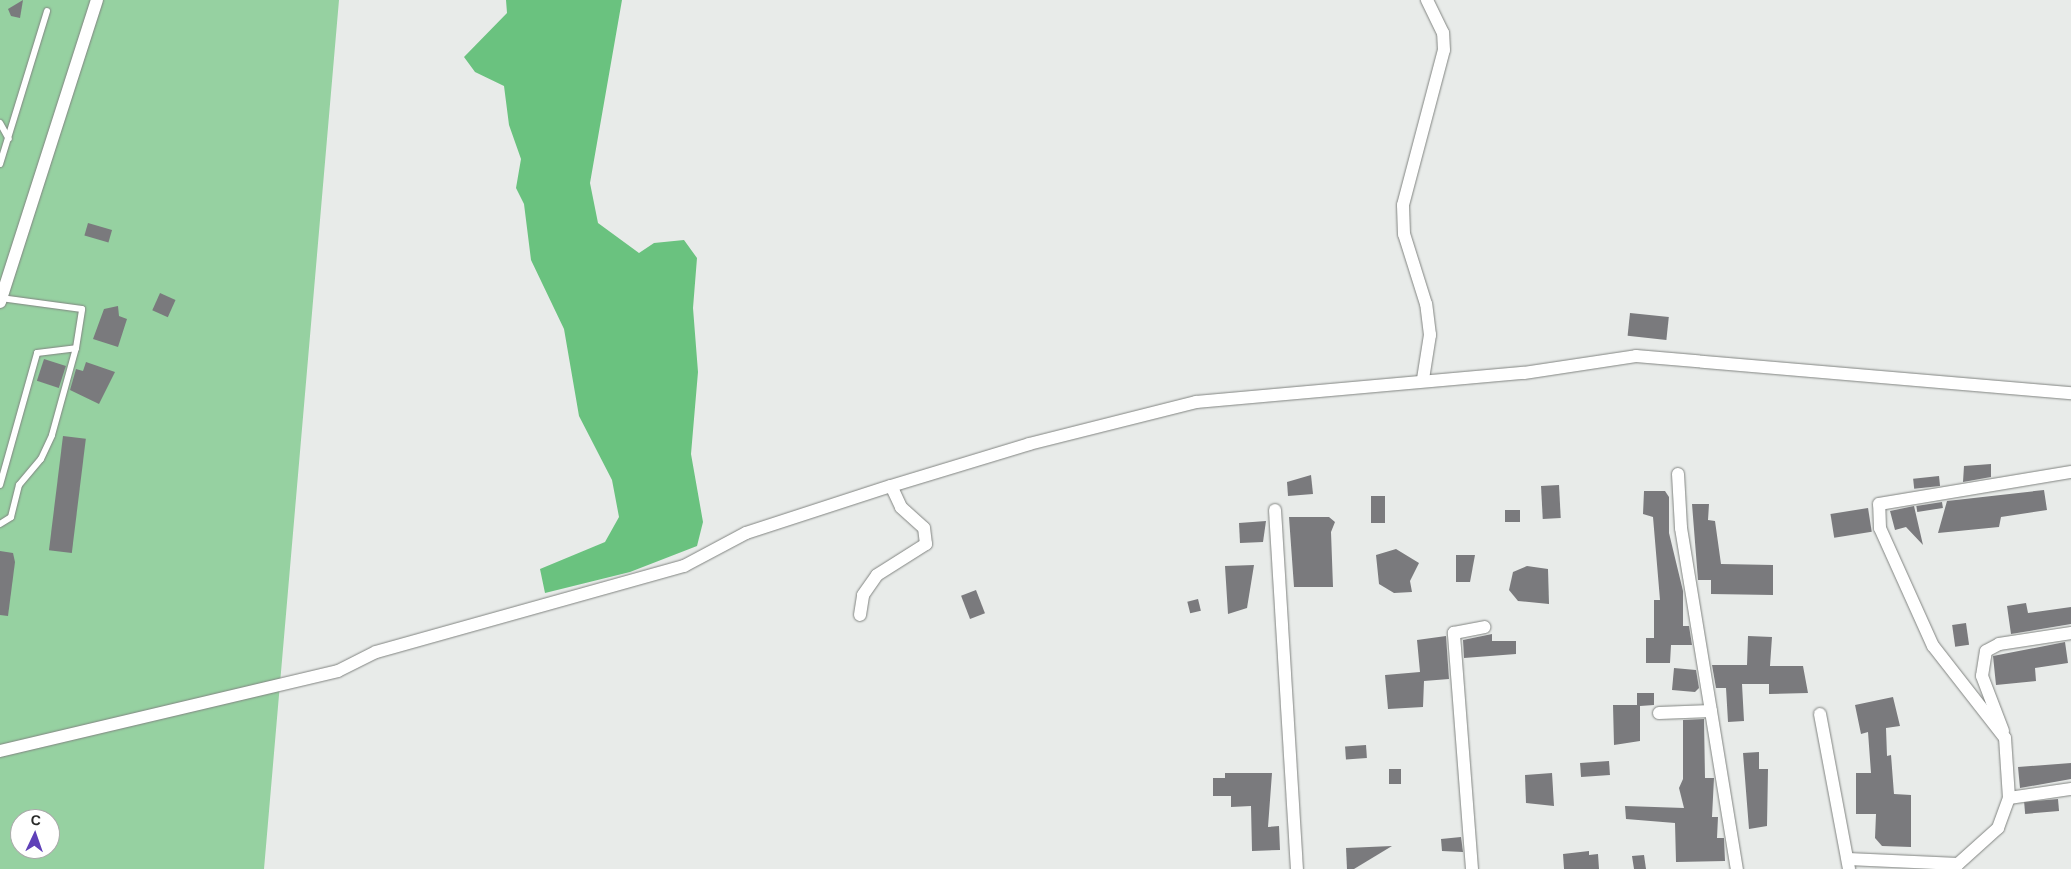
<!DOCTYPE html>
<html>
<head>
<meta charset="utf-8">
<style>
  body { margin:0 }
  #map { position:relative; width:2071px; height:869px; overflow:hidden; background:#e8ebe9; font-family:Helvetica,sans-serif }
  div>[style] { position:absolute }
  .green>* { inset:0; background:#96d1a1 }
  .forest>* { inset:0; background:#6ac27f }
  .building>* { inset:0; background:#7a7a7d; transform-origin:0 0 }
  .roads { filter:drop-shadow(0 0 1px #818481) drop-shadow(0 0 1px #818481) }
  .service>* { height:6px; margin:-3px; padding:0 3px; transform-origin:3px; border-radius:3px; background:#fff }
  .minor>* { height:12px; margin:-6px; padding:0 6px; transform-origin:6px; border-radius:6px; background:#fff }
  span { translate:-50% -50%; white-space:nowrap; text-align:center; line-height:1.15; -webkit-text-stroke:4px #fff; paint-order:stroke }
  .north { position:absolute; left:10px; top:809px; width:50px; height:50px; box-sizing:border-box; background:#fff; border:1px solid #a9aaa9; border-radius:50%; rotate:3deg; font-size:14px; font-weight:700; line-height:20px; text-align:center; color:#292a29 }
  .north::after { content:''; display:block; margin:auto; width:18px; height:22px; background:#5f40b8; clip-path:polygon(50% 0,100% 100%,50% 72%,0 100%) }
</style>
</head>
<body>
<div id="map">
  <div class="green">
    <div style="clip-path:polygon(evenodd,0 0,339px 0,264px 869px,0 869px,0 0,20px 819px,50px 819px,50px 849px,20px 849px,20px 819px)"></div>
  </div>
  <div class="forest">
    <div style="clip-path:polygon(506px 0,622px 0,590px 183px,598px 223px,639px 253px,654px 243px,684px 240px,697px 258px,693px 308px,698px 372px,691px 454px,703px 522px,697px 546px,630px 572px,545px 593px,540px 569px,605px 542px,619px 517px,612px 480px,579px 416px,564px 329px,531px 260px,524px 204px,516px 188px,521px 159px,509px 125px,504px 86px,475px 72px,464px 57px,507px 13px)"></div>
  </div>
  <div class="building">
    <div style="clip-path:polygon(23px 0,20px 18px,11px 16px,8px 9px)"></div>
    <div style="left:88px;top:223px;width:25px;height:13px;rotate:16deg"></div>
    <div style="left:160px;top:293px;width:17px;height:19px;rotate:24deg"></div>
    <div style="clip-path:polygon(118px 306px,119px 316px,127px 319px,118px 347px,93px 339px,104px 309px)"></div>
    <div style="left:1630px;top:313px;width:39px;height:23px;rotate:6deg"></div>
    <div style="left:44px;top:359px;width:23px;height:23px;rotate:18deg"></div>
    <div style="clip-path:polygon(86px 362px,115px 372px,99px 404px,70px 390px,76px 369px,83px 371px)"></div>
    <div style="left:63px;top:436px;width:23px;height:115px;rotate:7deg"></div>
    <div style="clip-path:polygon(1991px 464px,1991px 477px,1963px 482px,1964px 466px)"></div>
    <div style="clip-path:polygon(1311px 475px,1313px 494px,1288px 496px,1287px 482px)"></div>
    <div style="left:1939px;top:476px;width:10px;height:26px;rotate:84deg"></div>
    <div style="left:1559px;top:485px;width:33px;height:18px;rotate:87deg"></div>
    <div style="clip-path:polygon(2044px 490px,2047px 510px,2001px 517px,1999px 527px,1938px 533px,1947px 501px)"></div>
    <div style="clip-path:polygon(1644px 491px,1665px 491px,1669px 497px,1669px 533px,1683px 591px,1683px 626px,1689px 626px,1692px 645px,1671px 645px,1670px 663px,1646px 663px,1646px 638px,1654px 638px,1654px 600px,1660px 600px,1653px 517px,1643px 514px)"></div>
    <div style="left:1371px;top:496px;width:14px;height:27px"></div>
    <div style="left:1942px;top:502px;width:6px;height:26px;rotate:81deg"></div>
    <div style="clip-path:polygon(1692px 504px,1709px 504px,1708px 520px,1715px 521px,1721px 564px,1773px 565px,1773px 595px,1711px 594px,1711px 580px,1698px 580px)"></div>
    <div style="clip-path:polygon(1914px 506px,1923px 545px,1906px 527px,1895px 530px,1890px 511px)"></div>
    <div style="left:1868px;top:508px;width:24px;height:38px;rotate:81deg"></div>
    <div style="left:1505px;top:510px;width:15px;height:12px"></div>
    <div style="clip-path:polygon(1289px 517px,1329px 517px,1335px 522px,1331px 532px,1333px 587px,1294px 587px)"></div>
    <div style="clip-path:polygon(1266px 521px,1263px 542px,1240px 543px,1239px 523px)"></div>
    <div style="clip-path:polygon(1396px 549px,1419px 563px,1410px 581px,1412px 592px,1394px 593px,1379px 584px,1376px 555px)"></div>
    <div style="clip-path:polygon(0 551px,13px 553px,15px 562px,8px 616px,0 615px)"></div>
    <div style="clip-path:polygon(1456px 555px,1475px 555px,1470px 582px,1456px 582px)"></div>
    <div style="clip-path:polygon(1254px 565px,1247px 608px,1228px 614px,1225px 566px)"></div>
    <div style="clip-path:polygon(1527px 566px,1548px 569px,1549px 604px,1518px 601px,1509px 590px,1513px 572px)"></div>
    <div style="left:976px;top:590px;width:25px;height:16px;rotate:69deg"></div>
    <div style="left:1198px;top:599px;width:12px;height:11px;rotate:76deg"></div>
    <div style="clip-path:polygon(2026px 603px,2028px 613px,2071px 607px,2071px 624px,2011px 634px,2007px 606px)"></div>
    <div style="left:1966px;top:623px;width:22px;height:14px;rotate:82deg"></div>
    <div style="clip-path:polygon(1492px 634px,1492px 641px,1516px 641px,1516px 654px,1464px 658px,1463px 640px)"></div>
    <div style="clip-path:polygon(1446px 636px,1449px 679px,1424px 681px,1423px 707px,1388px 709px,1385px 675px,1420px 672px,1417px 640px)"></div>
    <div style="clip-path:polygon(1748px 636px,1772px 637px,1770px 666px,1803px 666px,1808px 693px,1769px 694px,1769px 684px,1742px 684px,1744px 721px,1728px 722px,1726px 688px,1716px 688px,1712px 665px,1747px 665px)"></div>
    <div style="clip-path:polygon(2065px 642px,2068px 663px,2035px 668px,2036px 681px,1996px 685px,1993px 656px)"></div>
    <div style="clip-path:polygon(1674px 668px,1696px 670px,1699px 688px,1695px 692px,1672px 690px)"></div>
    <div style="clip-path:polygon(1637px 693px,1654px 693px,1654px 705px,1640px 706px,1640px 741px,1614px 745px,1613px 705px,1637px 705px)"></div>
    <div style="clip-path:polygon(1893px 697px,1900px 726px,1886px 728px,1887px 756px,1891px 755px,1894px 794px,1911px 795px,1911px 847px,1882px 846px,1875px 838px,1876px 814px,1856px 814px,1856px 773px,1871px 773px,1868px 732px,1861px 734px,1855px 705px)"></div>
    <div style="clip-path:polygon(1704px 719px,1705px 778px,1714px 778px,1712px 817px,1718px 817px,1717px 838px,1724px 838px,1725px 861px,1676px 862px,1675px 823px,1626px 819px,1625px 806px,1684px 808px,1679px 788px,1683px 779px,1683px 720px)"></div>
    <div style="left:1366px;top:745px;width:13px;height:21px;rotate:86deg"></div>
    <div style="clip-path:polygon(1759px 752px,1759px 769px,1768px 769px,1767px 826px,1749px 829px,1743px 753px)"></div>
    <div style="left:1609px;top:761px;width:14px;height:29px;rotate:86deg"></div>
    <div style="clip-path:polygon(2071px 763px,2071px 779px,2020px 788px,2018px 767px)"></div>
    <div style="left:1389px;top:769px;width:12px;height:15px"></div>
    <div style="clip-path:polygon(1225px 773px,1272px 773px,1268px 827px,1279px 826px,1280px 850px,1252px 851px,1251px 806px,1231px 807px,1231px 796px,1213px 796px,1213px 778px,1225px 778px)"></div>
    <div style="clip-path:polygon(1552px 773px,1554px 806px,1526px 803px,1525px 775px)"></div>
    <div style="left:2058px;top:799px;width:12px;height:34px;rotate:85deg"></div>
    <div style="clip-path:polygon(1461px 837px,1463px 852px,1442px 851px,1441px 839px)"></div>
    <div style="clip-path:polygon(1392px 846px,1354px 869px,1347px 869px,1346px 848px)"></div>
    <div style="clip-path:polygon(1589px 851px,1589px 855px,1598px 854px,1599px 869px,1564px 869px,1563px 854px)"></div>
    <div style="clip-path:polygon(1644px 855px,1646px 869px,1634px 869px,1632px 856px)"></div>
  </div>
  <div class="roads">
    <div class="service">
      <div style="left:0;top:123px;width:18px;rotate:61deg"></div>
      <div style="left:0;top:164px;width:160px;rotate:-72.9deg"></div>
      <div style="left:0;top:485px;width:137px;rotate:-74.3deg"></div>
      <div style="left:37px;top:353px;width:39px;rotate:-7deg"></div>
      <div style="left:76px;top:348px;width:39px;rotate:-81deg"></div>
      <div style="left:82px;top:309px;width:82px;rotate:-172.3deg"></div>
      <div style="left:0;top:524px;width:13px;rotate:-32deg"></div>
      <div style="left:11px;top:517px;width:33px;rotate:-76deg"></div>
      <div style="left:19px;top:485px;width:34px;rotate:-50deg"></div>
      <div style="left:41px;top:459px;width:26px;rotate:-65deg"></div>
      <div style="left:52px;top:435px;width:90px;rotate:-74.6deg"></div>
    </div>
    <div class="minor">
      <div style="left:0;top:302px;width:317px;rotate:-72.2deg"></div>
      <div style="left:1423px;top:379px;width:45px;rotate:-81deg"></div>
      <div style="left:1430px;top:335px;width:31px;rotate:-97deg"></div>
      <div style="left:1426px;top:304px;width:73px;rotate:-107.4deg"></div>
      <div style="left:1404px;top:234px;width:29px;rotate:-92deg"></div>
      <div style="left:1403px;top:205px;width:160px;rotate:-75.2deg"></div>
      <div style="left:1444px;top:50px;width:17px;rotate:-93deg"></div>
      <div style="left:1443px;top:33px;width:37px;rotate:-116deg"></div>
      <div style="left:1678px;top:474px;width:54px;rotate:86.8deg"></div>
      <div style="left:1681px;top:528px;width:346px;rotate:80.7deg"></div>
      <div style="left:1275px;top:510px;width:360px;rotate:86.5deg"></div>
      <div style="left:860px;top:615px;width:20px;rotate:-81deg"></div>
      <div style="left:863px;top:595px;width:24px;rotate:-55deg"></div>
      <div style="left:877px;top:575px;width:58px;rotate:-32.3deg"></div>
      <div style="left:926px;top:544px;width:16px;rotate:-97deg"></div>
      <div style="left:924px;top:528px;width:31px;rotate:-138deg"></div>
      <div style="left:901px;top:507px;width:23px;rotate:-115deg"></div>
      <div style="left:1659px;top:713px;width:52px;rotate:-2.2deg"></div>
      <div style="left:1820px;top:714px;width:158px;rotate:79.4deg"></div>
      <div style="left:2003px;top:731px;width:59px;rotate:-110.9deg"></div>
      <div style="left:1982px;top:676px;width:25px;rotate:-81deg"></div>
      <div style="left:1986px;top:651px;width:15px;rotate:-28deg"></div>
      <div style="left:1999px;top:644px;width:73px;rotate:-8.7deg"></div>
      <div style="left:0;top:751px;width:347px;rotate:-13.3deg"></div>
      <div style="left:338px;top:671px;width:42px;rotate:-26.6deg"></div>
      <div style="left:376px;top:652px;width:320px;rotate:-15.6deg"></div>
      <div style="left:684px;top:566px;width:70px;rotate:-28deg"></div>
      <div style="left:746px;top:533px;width:152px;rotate:-18deg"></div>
      <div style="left:891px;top:486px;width:144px;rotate:-16.9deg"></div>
      <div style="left:1029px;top:444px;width:172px;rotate:-14.1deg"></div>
      <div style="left:1196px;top:402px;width:329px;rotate:-5.1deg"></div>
      <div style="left:1524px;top:373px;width:113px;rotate:-8.6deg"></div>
      <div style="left:1636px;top:356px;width:437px;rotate:4.9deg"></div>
      <div style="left:2009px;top:798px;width:63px;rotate:-8.3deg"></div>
      <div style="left:1848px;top:859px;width:110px;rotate:2.6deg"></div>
      <div style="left:1958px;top:864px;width:54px;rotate:-42deg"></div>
      <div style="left:1998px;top:828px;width:32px;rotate:-70deg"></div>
      <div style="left:2009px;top:798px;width:60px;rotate:-93.8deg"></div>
      <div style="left:2005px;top:738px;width:117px;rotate:-128deg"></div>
      <div style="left:1933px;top:646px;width:129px;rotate:-114.2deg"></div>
      <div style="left:1880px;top:528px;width:24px;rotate:-92deg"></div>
      <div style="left:1879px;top:504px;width:195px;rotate:-9.5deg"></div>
      <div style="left:1472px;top:869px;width:237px;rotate:-94.4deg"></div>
      <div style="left:1454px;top:633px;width:31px;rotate:-11deg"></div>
    </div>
  </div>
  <div class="north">С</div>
</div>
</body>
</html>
